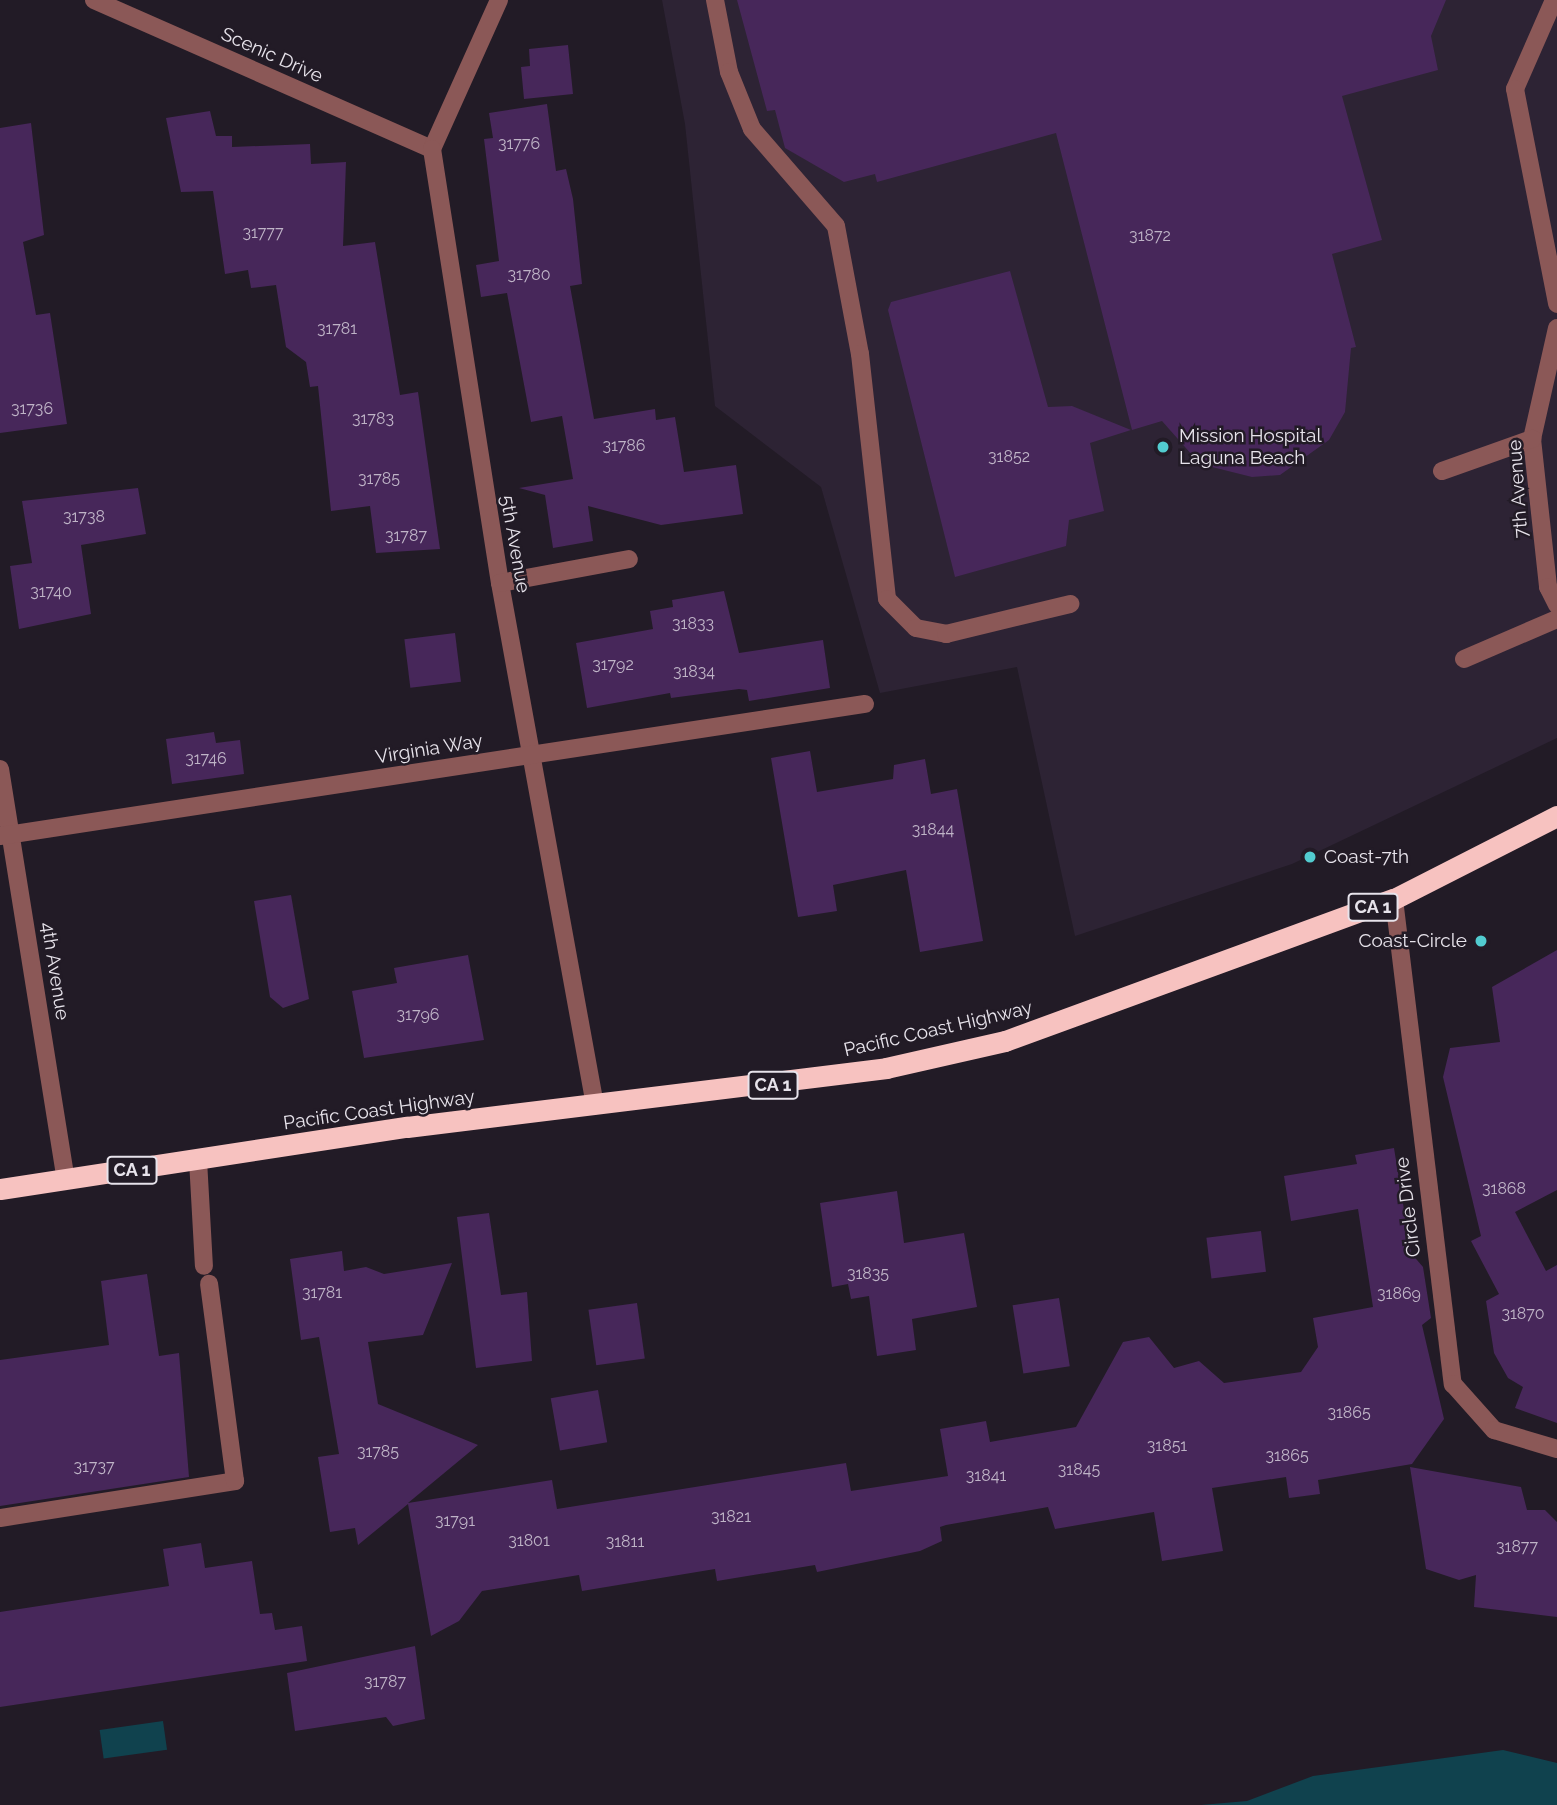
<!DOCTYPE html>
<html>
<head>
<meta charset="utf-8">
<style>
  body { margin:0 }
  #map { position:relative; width:1557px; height:1805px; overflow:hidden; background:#221b26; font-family:Raleway,sans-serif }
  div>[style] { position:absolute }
  .built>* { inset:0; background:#2d2334 }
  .water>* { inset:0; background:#10424e; transform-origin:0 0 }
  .building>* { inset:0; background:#47275a; transform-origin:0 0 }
  .minor>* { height:18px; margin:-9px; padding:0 9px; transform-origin:9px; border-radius:9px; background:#8b5857 }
  .highway>* { height:21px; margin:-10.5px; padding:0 10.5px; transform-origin:10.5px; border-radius:10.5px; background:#f7c2c0 }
  .dots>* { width:19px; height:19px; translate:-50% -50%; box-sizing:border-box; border:4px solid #221b26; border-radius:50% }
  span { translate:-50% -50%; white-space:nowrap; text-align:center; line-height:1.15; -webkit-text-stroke:5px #221b26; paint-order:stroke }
  .number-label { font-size:16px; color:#bfb4c7 }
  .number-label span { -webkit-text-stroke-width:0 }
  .shield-label span { padding:2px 5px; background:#221b26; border:2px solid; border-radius:5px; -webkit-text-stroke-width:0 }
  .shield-label { font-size:18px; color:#e7e3eb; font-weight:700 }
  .street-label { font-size:19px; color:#e7e3eb }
  .poi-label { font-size:19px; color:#e7e3eb }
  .left { translate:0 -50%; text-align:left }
  .right { translate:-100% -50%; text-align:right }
</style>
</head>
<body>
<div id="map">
  <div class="built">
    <div style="clip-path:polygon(662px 0,1557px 0,1557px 738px,1292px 864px,1075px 936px,1017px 667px,880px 693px,821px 487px,715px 406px,685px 124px)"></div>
  </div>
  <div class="water">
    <div style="left:163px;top:1721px;width:29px;height:64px;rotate:82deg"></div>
    <div style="clip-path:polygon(1503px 1750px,1557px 1763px,1557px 1805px,1201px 1805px,1247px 1801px,1313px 1776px)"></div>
  </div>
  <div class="building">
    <div style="clip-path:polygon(737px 0,1446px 0,1431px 36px,1438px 70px,1342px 96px,1382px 240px,1332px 254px,1356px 347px,1351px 348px,1345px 412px,1329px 440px,1280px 475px,1252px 477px,1200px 464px,1162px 421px,1132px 430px,1056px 133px,877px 182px,875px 174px,844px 182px,785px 148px,775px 110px,767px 111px)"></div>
    <div style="clip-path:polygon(568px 45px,573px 94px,524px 99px,521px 67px,530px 66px,529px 49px)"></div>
    <div style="clip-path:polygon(547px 104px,556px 171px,566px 169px,573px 199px,582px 284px,570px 286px,594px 419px,655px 409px,656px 420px,675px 417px,684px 472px,736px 465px,743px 514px,661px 525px,588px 506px,593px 541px,553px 548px,545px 495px,519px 488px,573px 479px,562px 416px,531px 422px,507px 293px,481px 297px,476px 265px,499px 261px,484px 139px,493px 138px,489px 113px)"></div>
    <div style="clip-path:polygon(210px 111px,216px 136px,232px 136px,232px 147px,310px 144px,311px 164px,346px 162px,343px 246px,375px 242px,400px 395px,418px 392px,440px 549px,376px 553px,370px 506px,331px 511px,318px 386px,310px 387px,306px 362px,286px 347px,276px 285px,251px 288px,248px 270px,225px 274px,213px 191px,181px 192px,166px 118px)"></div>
    <div style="clip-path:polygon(31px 123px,44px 235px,23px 242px,36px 315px,50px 313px,67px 424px,0 433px,0 128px)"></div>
    <div style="clip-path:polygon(1010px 271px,1048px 407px,1072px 406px,1131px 430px,1090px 443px,1104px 511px,1069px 520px,1066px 546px,955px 577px,888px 310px,891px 302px)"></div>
    <div style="clip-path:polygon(138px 488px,146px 534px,81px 545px,91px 614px,19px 629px,10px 566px,32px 563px,22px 501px)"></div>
    <div style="clip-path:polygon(724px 591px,739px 653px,823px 640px,830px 688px,749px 701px,747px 690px,739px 689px,671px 698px,670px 693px,587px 708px,576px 643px,653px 629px,650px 611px,673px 607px,672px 600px)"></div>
    <div style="left:455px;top:633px;width:49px;height:51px;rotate:83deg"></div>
    <div style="clip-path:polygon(214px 732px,216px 743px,240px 740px,244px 774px,172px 784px,166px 739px)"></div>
    <div style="clip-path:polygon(810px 751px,817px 792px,893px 779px,894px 765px,925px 759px,931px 794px,957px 789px,983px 941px,920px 952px,906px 870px,833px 885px,837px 911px,798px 917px,771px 758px)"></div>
    <div style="clip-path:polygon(291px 895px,309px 999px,283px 1008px,270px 997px,254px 901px)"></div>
    <div style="clip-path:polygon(1557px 950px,1557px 1190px,1515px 1212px,1546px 1271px,1557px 1265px,1557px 1423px,1515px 1408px,1523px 1387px,1508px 1378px,1494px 1353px,1486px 1301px,1499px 1294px,1471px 1241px,1481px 1236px,1443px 1077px,1450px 1048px,1500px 1042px,1492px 987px)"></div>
    <div style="clip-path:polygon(468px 955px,484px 1040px,364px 1058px,352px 991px,397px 983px,394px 968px)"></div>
    <div style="clip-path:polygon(1394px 1148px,1411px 1253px,1423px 1267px,1431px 1318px,1422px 1325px,1444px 1419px,1412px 1464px,1318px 1480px,1320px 1494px,1289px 1498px,1286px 1477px,1212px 1488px,1223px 1551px,1162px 1561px,1154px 1512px,1055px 1529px,1048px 1507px,946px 1525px,940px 1527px,942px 1541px,920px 1551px,817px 1572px,815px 1565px,717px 1581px,715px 1569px,582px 1591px,579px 1575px,482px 1591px,459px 1621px,431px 1636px,408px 1504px,358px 1545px,355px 1528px,330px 1532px,318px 1457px,339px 1454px,319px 1337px,301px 1340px,290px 1259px,342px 1251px,344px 1271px,366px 1267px,384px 1274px,452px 1263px,423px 1335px,368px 1342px,378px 1404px,478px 1445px,408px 1503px,552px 1480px,557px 1509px,846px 1463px,851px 1491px,948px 1476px,940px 1429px,986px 1421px,990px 1442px,1076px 1427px,1123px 1342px,1149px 1337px,1174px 1368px,1199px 1361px,1224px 1383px,1301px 1372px,1318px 1347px,1313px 1318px,1373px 1307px,1358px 1209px,1291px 1221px,1284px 1176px,1357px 1164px,1355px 1155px)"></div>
    <div style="clip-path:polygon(897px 1191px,904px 1243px,964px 1233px,977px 1307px,912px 1319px,916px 1350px,877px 1356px,869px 1296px,851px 1299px,848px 1284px,832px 1287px,820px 1203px)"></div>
    <div style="clip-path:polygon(489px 1213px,501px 1295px,527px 1292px,532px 1361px,476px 1368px,457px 1217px)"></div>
    <div style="left:1261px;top:1231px;width:41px;height:55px;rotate:83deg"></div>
    <div style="clip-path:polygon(147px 1274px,159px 1356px,179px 1353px,189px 1477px,0 1506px,0 1360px,109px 1345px,101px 1281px)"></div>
    <div style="left:1059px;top:1298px;width:69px;height:47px;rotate:81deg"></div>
    <div style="left:637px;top:1303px;width:56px;height:49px;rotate:82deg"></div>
    <div style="left:598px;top:1390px;width:53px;height:48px;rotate:80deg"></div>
    <div style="clip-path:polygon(1410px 1467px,1521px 1487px,1527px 1510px,1545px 1510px,1557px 1522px,1557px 1617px,1474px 1607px,1476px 1575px,1459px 1580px,1426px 1569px)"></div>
    <div style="clip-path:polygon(201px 1543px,205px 1568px,252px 1561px,260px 1614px,272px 1613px,275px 1630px,302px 1626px,307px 1661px,0 1707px,0 1612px,169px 1586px,163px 1549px)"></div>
    <div style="clip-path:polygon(415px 1646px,425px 1719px,393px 1726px,386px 1717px,295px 1731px,287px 1673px)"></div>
  </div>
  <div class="minor">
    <div style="left:94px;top:0;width:369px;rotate:23.8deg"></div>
    <div style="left:499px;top:0;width:163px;rotate:114.2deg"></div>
    <div style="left:432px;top:149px;width:439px;rotate:81.1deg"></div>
    <div style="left:500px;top:583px;width:531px;rotate:79.69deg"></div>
    <div style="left:715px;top:0;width:73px;rotate:79deg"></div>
    <div style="left:729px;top:72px;width:61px;rotate:68deg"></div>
    <div style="left:752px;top:129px;width:128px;rotate:49.1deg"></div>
    <div style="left:836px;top:226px;width:130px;rotate:79.4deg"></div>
    <div style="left:860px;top:354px;width:246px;rotate:83.7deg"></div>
    <div style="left:887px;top:599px;width:41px;rotate:45deg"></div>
    <div style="left:916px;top:628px;width:31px;rotate:11deg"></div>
    <div style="left:946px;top:634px;width:128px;rotate:-13.6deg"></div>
    <div style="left:1554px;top:0;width:97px;rotate:113.7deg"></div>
    <div style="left:1515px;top:89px;width:219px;rotate:78.9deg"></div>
    <div style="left:1557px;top:328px;width:114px;rotate:102.7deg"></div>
    <div style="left:1532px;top:439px;width:149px;rotate:83.8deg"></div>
    <div style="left:1548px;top:587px;width:20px;rotate:63deg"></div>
    <div style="left:1442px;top:471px;width:96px;rotate:-19.6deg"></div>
    <div style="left:500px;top:583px;width:131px;rotate:-10.5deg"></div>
    <div style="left:1464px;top:659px;width:101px;rotate:-23.3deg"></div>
    <div style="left:0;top:769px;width:415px;rotate:80.9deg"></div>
    <div style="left:0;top:836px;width:875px;rotate:-8.68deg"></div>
    <div style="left:1394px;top:899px;width:489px;rotate:83.1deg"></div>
    <div style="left:1453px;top:1384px;width:62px;rotate:48.3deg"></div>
    <div style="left:1494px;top:1430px;width:66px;rotate:16.8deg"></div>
    <div style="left:198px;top:1160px;width:106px;rotate:86.8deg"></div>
    <div style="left:0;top:1518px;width:238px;rotate:-8.9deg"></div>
    <div style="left:235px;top:1481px;width:199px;rotate:-97.5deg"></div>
  </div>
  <div class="highway">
    <div style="left:0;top:1189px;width:412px;rotate:-8.7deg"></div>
    <div style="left:407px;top:1127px;width:483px;rotate:-7deg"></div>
    <div style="left:886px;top:1068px;width:122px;rotate:-12.8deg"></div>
    <div style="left:1005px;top:1041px;width:414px;rotate:-20.1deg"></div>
    <div style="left:1394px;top:899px;width:183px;rotate:-27deg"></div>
  </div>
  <div class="dots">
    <div style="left:1163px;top:447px;background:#52ccd0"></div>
    <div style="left:1310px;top:857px;background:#52ccd0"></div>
    <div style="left:1481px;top:941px;background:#52ccd0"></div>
  </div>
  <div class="number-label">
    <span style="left:519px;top:144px">31776</span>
    <span style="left:263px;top:233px">31777</span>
    <span style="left:1150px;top:236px">31872</span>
    <span style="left:529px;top:275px">31780</span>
    <span style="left:337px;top:329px">31781</span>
    <span style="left:32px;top:409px">31736</span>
    <span style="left:373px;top:419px">31783</span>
    <span style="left:624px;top:446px">31786</span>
    <span style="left:1009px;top:457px">31852</span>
    <span style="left:379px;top:479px">31785</span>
    <span style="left:84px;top:517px">31738</span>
    <span style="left:406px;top:536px">31787</span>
    <span style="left:51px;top:592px">31740</span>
    <span style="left:693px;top:624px">31833</span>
    <span style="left:613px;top:665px">31792</span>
    <span style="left:694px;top:672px">31834</span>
    <span style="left:206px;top:759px">31746</span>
    <span style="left:933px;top:830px">31844</span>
    <span style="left:418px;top:1015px">31796</span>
    <span style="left:1504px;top:1189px">31868</span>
    <span style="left:868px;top:1274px">31835</span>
    <span style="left:322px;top:1293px">31781</span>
    <span style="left:1399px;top:1294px">31869</span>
    <span style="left:1523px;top:1314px">31870</span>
    <span style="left:1349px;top:1413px">31865</span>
    <span style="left:1167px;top:1446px">31851</span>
    <span style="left:378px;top:1452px">31785</span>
    <span style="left:1287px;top:1456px">31865</span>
    <span style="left:94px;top:1467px">31737</span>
    <span style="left:1079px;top:1470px">31845</span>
    <span style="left:986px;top:1476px">31841</span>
    <span style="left:731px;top:1517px">31821</span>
    <span style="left:455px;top:1521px">31791</span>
    <span style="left:529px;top:1541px">31801</span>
    <span style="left:625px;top:1542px">31811</span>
    <span style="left:1517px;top:1547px">31877</span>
    <span style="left:385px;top:1682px">31787</span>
  </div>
  <div class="shield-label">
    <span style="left:1373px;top:907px">CA 1</span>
    <span style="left:773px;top:1085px">CA 1</span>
    <span style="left:132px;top:1170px">CA 1</span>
  </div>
  <div class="street-label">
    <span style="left:272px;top:55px;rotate:24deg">Scenic Drive</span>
    <span style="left:1518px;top:489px;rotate:-94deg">7th Avenue</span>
    <span style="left:515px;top:544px;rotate:80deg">5th Avenue</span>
    <span style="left:429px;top:749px;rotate:-9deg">Virginia Way</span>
    <span style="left:55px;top:971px;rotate:81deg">4th Avenue</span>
    <span style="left:938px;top:1029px;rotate:-13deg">Pacific Coast Highway</span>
    <span style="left:379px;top:1110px;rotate:-8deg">Pacific Coast Highway</span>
    <span style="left:1408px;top:1207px;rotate:-97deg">Circle Drive</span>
  </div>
  <div class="poi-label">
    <span class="left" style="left:1179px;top:447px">Mission Hospital<br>Laguna Beach</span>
    <span class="left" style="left:1324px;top:857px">Coast-7th</span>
    <span class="right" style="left:1467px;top:941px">Coast-Circle</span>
  </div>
</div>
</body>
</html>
